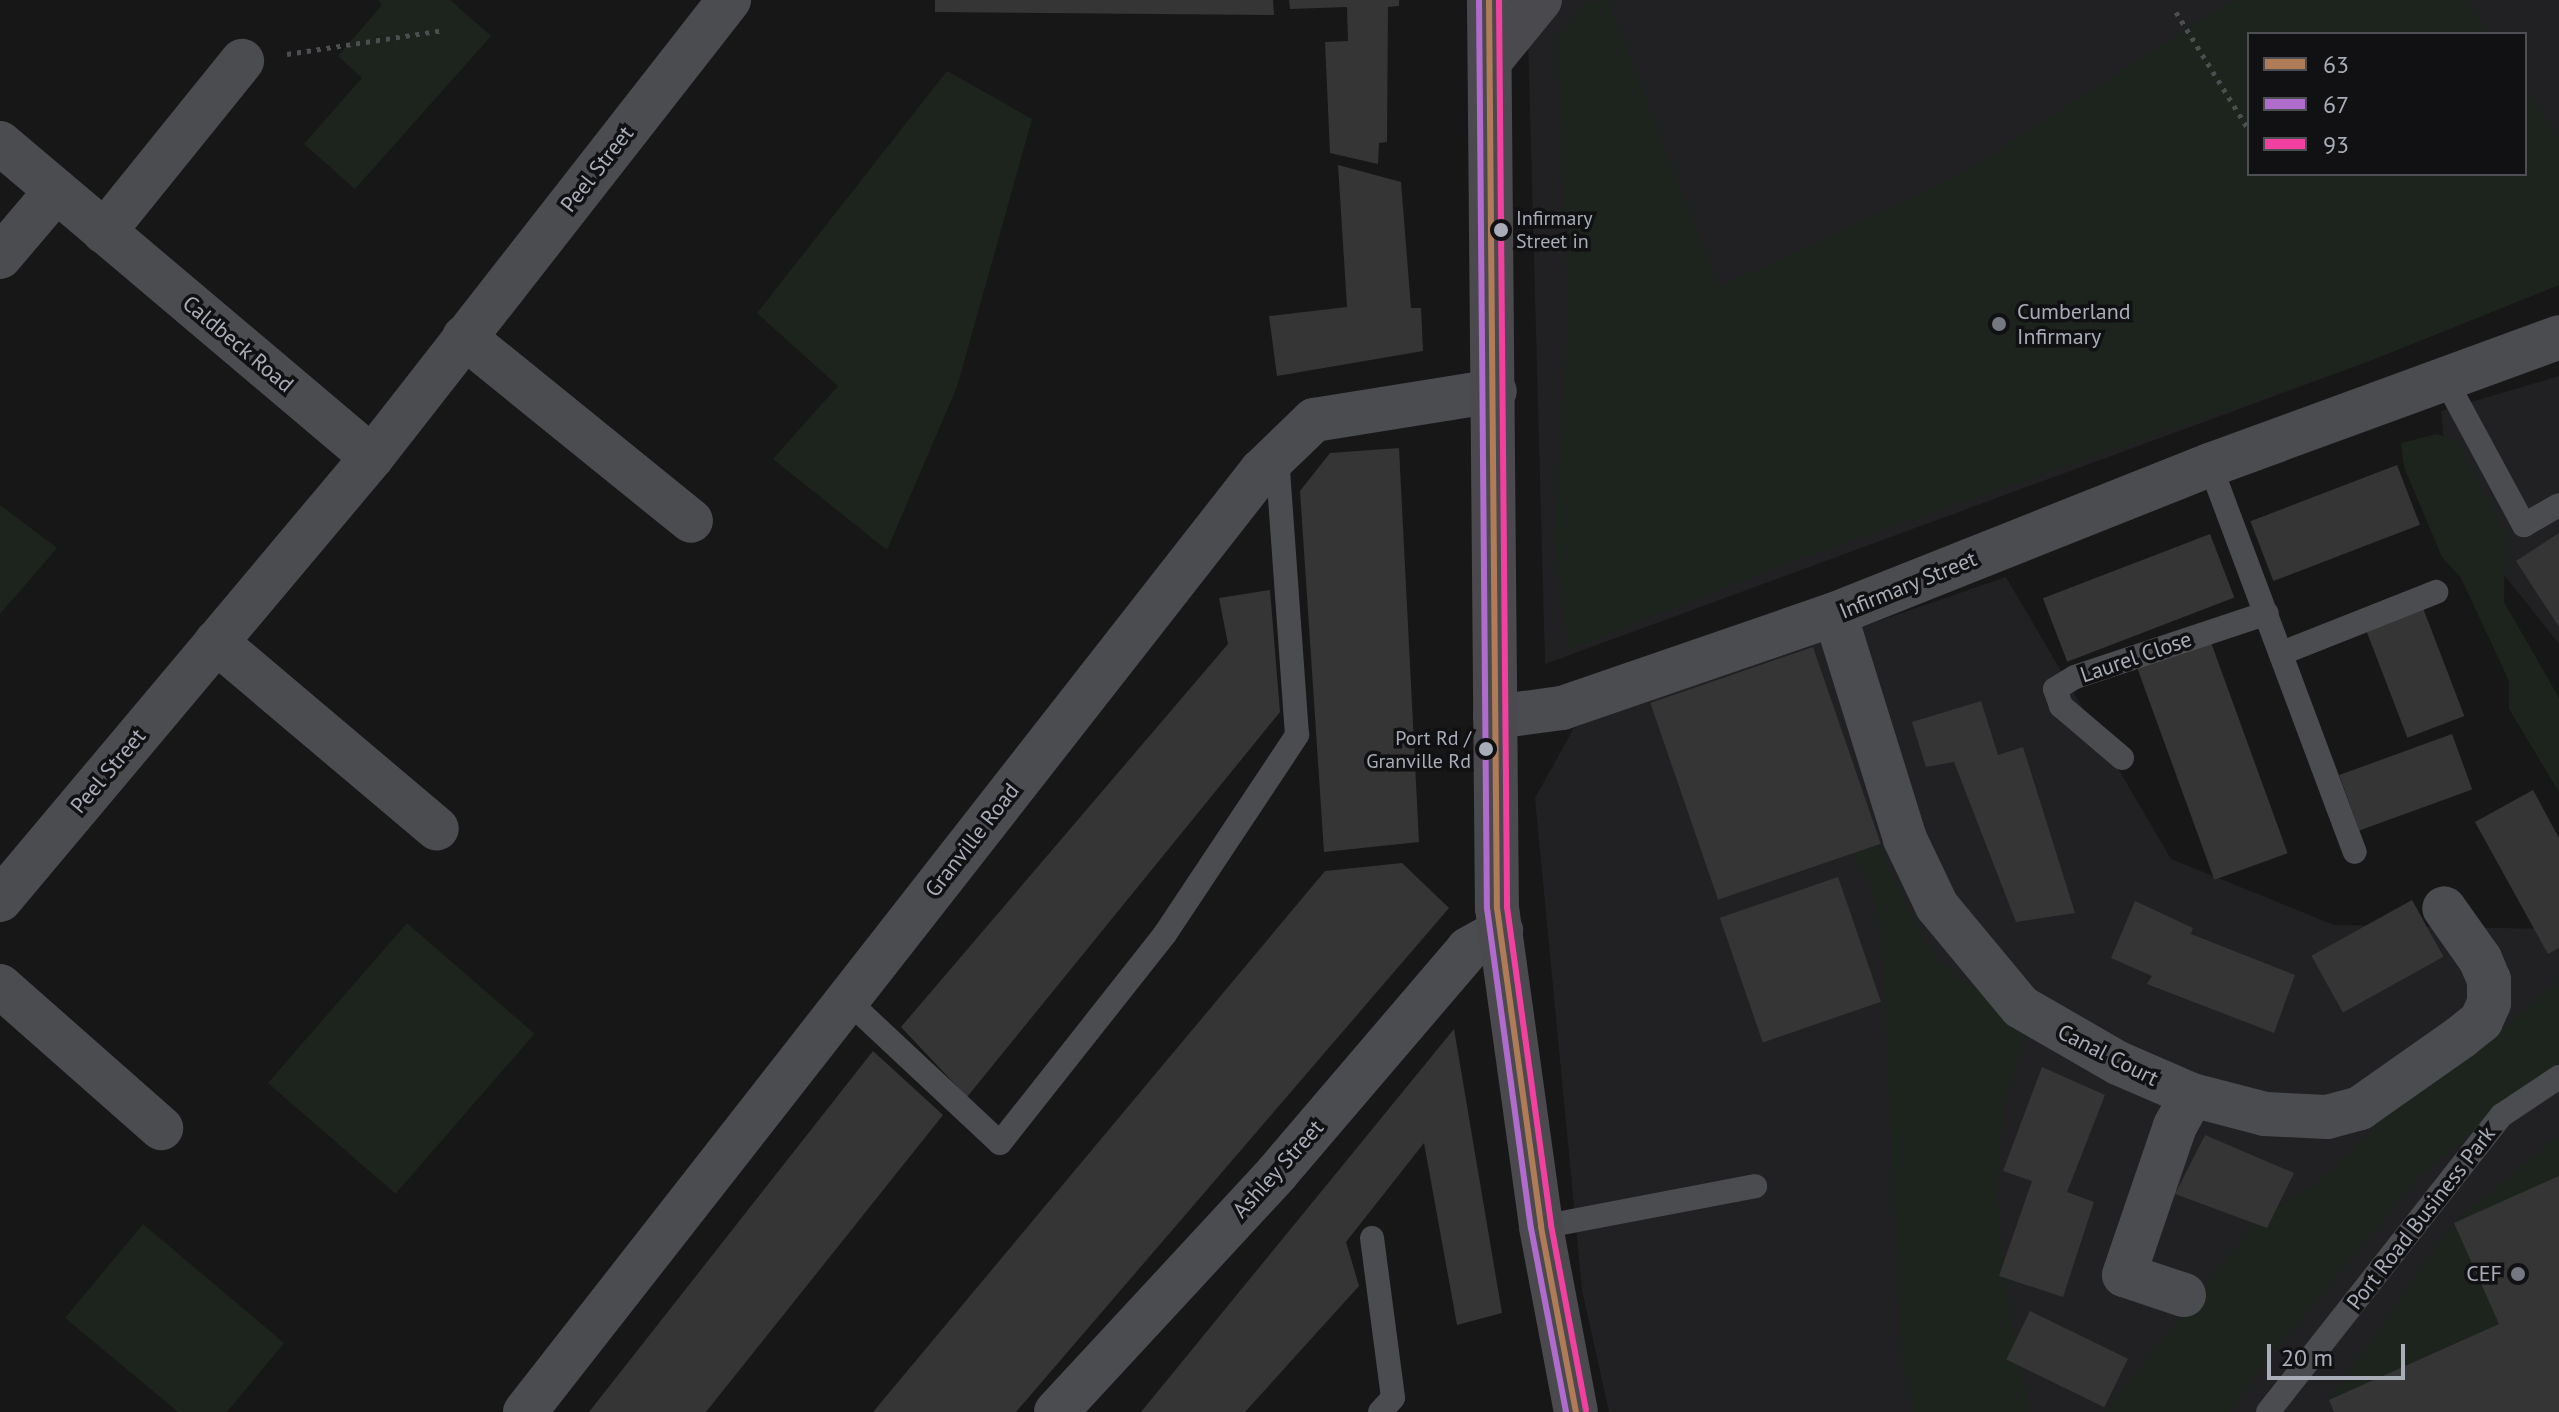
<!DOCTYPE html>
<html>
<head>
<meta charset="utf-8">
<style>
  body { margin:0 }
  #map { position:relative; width:2559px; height:1412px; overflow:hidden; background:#171717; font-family:"PT Sans",sans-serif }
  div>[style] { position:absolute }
  .built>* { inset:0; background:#212123 }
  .green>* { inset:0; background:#1d241e; transform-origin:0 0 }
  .building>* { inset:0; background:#353536; transform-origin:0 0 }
  .path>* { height:5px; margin-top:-2.5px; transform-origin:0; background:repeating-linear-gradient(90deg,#4d4e52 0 4px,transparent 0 10px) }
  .service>* { height:24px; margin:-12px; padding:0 12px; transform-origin:12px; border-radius:12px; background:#4b4c50 }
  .minor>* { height:44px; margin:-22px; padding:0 22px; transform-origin:22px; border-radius:22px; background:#4b4c50 }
  .secondary>* { height:44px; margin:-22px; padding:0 22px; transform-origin:22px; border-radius:22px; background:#4a4a4e }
  .bus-1>* { height:6px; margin:-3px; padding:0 3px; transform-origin:3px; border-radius:3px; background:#b07c57 }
  .bus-2>* { height:6px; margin:-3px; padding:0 3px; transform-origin:3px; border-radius:3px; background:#b06ccc }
  .bus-3>* { height:6px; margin:-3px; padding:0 3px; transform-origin:3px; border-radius:3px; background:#f240a1 }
  .dots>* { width:22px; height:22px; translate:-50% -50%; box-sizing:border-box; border:4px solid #111113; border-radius:50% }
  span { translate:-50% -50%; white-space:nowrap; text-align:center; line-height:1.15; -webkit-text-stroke:7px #111113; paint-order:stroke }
  .bus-label { font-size:20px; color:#a8adb8 }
  .left { translate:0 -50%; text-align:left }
  .right { translate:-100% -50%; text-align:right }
  .street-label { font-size:22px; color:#a8adb8 }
  .poi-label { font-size:22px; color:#a8adb8 }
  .legend { position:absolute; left:2247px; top:32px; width:280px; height:144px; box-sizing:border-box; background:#111113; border:2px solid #4d4f55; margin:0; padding:10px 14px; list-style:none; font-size:24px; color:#a8adb8 }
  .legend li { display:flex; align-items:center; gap:16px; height:40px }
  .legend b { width:40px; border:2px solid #4d4f55 }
  .scale { position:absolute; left:2267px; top:1344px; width:138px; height:36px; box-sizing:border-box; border:4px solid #a8adb8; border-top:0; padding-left:10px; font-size:24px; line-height:28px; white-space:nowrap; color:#a8adb8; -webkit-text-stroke:6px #111113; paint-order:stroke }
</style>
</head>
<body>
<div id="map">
  <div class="built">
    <div style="clip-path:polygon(evenodd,1527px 0,2559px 0,2559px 285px,2367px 362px,1545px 664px,1527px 0,2249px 34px,2525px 34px,2525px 174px,2249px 174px,2249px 34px)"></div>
    <div style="clip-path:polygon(2559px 376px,2559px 644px,2451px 508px,2441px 411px)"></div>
    <div style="clip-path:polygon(2006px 577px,2171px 859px,2334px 925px,2559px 929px,2559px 1412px,1609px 1412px,1582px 1290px,1535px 798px,1575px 726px)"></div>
  </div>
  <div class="green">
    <div style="clip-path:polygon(378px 0,450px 0,491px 36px,355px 189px,304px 144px,362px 78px,338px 56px,382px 5px)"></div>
    <div style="clip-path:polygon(1607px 0,1719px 287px,1954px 178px,2231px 0,2467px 0,2489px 34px,2249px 34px,2249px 174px,2525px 174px,2525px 88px,2559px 140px,2559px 285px,2367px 362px,1785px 564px,1568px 650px,1554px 538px,1568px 314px,1557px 39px,1587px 1px)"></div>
    <div style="clip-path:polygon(947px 71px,1032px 119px,957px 387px,887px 550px,773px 459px,838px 386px,757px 313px)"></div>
    <div style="clip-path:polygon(2437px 434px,2456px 440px,2505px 534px,2504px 602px,2559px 698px,2559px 792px,2509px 709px,2509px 681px,2461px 578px,2442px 557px,2404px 467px,2401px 443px)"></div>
    <div style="clip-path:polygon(0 505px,57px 548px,0 614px)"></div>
    <div style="clip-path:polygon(1870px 828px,1928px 950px,1960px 980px,2024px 1014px,2030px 1022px,2005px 1099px,1996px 1193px,2010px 1314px,2030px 1412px,1912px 1412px,1909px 1379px,1902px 1371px,1881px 926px,1868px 879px,1850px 853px)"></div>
    <div style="left:407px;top:923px;width:169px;height:212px;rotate:41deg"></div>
    <div style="clip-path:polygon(2559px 978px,2559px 1063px,2418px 1177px,2261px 1367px,2231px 1412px,2105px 1412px,2258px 1220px,2323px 1178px,2444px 1061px,2504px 1030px)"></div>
    <div style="clip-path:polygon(2559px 1134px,2559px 1176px,2454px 1224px,2499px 1324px,2329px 1400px,2454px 1223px)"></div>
    <div style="clip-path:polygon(143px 1224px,284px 1343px,227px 1412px,178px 1412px,65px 1318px)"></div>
  </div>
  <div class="building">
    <div style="clip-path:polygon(935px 0,1273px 0,1274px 15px,935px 12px)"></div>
    <div style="clip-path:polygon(1289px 0,1399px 0,1399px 6px,1388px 7px,1387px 142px,1379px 143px,1378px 164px,1330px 153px,1325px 42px,1348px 41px,1347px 7px,1290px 9px)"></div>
    <div style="clip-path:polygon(1338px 165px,1401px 182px,1411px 308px,1421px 308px,1423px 351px,1277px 376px,1269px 316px,1347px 307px)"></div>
    <div style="clip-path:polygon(1399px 448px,1419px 842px,1324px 852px,1300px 491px,1330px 453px)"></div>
    <div style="left:2397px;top:465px;width:64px;height:157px;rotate:69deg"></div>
    <div style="clip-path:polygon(2559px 533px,2559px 627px,2516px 561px)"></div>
    <div style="left:2210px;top:534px;width:68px;height:179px;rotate:69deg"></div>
    <div style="clip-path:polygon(1270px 590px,1280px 712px,967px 1097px,901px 1027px,1228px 644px,1219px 598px)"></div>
    <div style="left:2421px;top:603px;width:121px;height:61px;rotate:69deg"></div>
    <div style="left:2209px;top:637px;width:230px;height:78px;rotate:70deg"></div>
    <div style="left:1813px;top:647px;width:208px;height:172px;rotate:71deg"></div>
    <div style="clip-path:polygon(1981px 701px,1998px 755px,2023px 747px,2075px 913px,2016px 922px,1954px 762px,1926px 767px,1912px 722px)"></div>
    <div style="left:2452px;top:734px;width:59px;height:120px;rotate:70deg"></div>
    <div style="clip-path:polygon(2533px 790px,2559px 838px,2559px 948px,2548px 954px,2475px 822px)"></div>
    <div style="clip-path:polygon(1402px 863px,1449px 908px,1016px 1412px,873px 1412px,1325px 871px)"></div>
    <div style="left:1838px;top:877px;width:132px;height:125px;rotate:71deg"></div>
    <div style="left:2412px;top:900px;width:65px;height:115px;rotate:61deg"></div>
    <div style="clip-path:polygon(2135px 901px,2193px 928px,2191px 934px,2295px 975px,2274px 1033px,2147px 984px,2152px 976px,2111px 958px)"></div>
    <div style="clip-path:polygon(1454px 1029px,1502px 1313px,1457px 1325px,1424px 1143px,1346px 1242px,1359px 1286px,1245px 1412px,1141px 1412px)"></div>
    <div style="clip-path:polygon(873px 1051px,943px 1115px,706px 1412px,589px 1412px)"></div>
    <div style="clip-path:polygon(2042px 1067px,2105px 1095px,2067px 1192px,2094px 1202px,2063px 1297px,1999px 1276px,2032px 1181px,2003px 1171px)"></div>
    <div style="clip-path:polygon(2205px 1135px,2294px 1173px,2267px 1228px,2175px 1194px)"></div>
    <div style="clip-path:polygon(2559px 1176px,2559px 1412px,2334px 1412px,2329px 1400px,2499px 1324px,2454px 1223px)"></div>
    <div style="left:2030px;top:1311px;width:109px;height:54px;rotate:26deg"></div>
  </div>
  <div class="path">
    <div style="left:2176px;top:12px;width:139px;rotate:58.3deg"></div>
    <div style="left:287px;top:54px;width:158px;rotate:-8.7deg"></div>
  </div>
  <div class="service">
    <div style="left:2446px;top:381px;width:164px;rotate:61.6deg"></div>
    <div style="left:2524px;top:525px;width:40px;rotate:-29.7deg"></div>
    <div style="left:2210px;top:465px;width:413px;rotate:69.5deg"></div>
    <div style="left:2282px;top:653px;width:166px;rotate:-21.6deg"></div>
    <div style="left:2122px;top:758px;width:80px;rotate:-139.6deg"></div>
    <div style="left:2061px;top:706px;width:18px;rotate:-109deg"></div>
    <div style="left:2055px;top:689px;width:23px;rotate:-31deg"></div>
    <div style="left:2075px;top:677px;width:202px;rotate:-18.4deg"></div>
    <div style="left:847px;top:1000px;width:209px;rotate:43.1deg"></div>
    <div style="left:1000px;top:1143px;width:266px;rotate:-51.7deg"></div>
    <div style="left:1165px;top:934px;width:239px;rotate:-56.4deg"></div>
    <div style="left:1297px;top:735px;width:280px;rotate:-94.1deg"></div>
    <div style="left:1541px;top:1227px;width:218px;rotate:-10.8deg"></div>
    <div style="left:1372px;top:1238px;width:161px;rotate:82.5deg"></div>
    <div style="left:1393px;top:1398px;width:19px;rotate:133deg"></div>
    <div style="left:2268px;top:1412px;width:378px;rotate:-51.8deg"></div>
    <div style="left:2502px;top:1115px;width:69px;rotate:-33.7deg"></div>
  </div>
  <div class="minor">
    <div style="left:0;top:143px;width:487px;rotate:40.2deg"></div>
    <div style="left:104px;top:232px;width:220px;rotate:-51.1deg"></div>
    <div style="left:0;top:257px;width:87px;rotate:-49.7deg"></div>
    <div style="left:464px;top:337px;width:292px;rotate:39deg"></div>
    <div style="left:1835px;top:614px;width:236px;rotate:72.7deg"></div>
    <div style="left:1905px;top:839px;width:74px;rotate:64.5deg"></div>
    <div style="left:1937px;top:906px;width:131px;rotate:50.3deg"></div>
    <div style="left:2021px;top:1007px;width:112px;rotate:30deg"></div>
    <div style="left:2118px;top:1063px;width:81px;rotate:23.4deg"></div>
    <div style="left:2192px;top:1095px;width:75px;rotate:14.6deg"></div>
    <div style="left:2265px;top:1114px;width:62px;rotate:2.8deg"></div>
    <div style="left:2327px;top:1117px;width:34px;rotate:-15deg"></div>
    <div style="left:2360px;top:1108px;width:123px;rotate:-35.1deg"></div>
    <div style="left:2461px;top:1037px;width:26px;rotate:-39deg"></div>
    <div style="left:2481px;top:1021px;width:20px;rotate:-66deg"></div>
    <div style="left:2489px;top:1003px;width:23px;rotate:-90deg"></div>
    <div style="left:2489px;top:980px;width:23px;rotate:-113deg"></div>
    <div style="left:2480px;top:959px;width:62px;rotate:-125.2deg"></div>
    <div style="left:216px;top:642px;width:289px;rotate:40.2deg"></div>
    <div style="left:1495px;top:717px;width:68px;rotate:-7.7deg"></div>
    <div style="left:1562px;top:708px;width:289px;rotate:-19deg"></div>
    <div style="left:1835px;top:614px;width:404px;rotate:-21.7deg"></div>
    <div style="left:2210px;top:465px;width:372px;rotate:-20.1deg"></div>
    <div style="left:0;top:900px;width:578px;rotate:-49.98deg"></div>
    <div style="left:372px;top:457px;width:580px;rotate:-52deg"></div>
    <div style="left:0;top:986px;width:215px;rotate:41.4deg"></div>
    <div style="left:2184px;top:1295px;width:63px;rotate:-161.6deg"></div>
    <div style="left:2124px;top:1275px;width:157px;rotate:-71.1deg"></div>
    <div style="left:2175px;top:1126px;width:35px;rotate:-61deg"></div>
    <div style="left:525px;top:1412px;width:1195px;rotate:-51.97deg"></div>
    <div style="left:1261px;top:471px;width:74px;rotate:-43.9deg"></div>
    <div style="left:1314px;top:420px;width:183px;rotate:-9.1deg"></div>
    <div style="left:1056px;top:1412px;width:326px;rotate:-47.2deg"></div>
    <div style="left:1277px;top:1173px;width:294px;rotate:-49.5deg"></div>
    <div style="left:1468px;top:949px;width:38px;rotate:-29deg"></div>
  </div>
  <div class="secondary">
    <div style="left:1489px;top:0;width:908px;rotate:89.5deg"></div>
    <div style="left:1497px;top:908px;width:322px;rotate:82.1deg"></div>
    <div style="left:1541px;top:1227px;width:188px;rotate:79.3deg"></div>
    <div style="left:1490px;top:61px;width:79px;rotate:-50.7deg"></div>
  </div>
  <div class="bus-1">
    <div style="left:1489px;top:0;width:908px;rotate:89.5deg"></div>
    <div style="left:1497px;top:908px;width:322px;rotate:82.1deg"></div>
    <div style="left:1541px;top:1227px;width:188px;rotate:79.3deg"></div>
  </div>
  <div class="bus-2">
    <div style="left:1479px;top:0;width:908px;rotate:89.5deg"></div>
    <div style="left:1487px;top:908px;width:323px;rotate:82.2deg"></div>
    <div style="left:1531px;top:1228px;width:187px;rotate:79.2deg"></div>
  </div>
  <div class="bus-3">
    <div style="left:1499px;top:0;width:907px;rotate:89.49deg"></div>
    <div style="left:1507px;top:907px;width:321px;rotate:82.1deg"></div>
    <div style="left:1551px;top:1225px;width:188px;rotate:79.3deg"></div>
  </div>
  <div class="dots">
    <div style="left:1501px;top:230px;background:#a8adb8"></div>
    <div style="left:1999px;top:324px;background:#757880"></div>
    <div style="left:1486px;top:749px;background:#a8adb8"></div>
    <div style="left:2518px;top:1274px;background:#757880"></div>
  </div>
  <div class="bus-label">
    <span class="left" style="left:1516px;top:230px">Infirmary<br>Street in</span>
    <span class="right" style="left:1471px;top:750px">Port Rd /<br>Granville Rd</span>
  </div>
  <div class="street-label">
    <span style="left:597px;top:169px;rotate:-52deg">Peel Street</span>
    <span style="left:238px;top:344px;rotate:40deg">Caldbeck Road</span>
    <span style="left:1908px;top:585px;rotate:-22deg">Infirmary Street</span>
    <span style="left:2136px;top:657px;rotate:-19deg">Laurel Close</span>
    <span style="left:108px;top:771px;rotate:-50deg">Peel Street</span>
    <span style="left:972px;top:840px;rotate:-52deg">Granville Road</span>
    <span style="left:2108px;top:1055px;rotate:27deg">Canal Court</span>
    <span style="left:1278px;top:1169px;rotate:-48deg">Ashley Street</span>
    <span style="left:2421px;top:1218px;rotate:-52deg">Port Road Business Park</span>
  </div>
  <div class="poi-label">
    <span class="left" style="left:2017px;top:324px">Cumberland<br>Infirmary</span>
    <span class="right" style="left:2502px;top:1274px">CEF</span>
  </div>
  <ul class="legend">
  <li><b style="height:10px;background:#b07c57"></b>63</li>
  <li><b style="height:10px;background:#b06ccc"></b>67</li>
  <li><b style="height:10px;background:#f240a1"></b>93</li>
  </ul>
  <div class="scale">20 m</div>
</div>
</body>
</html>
